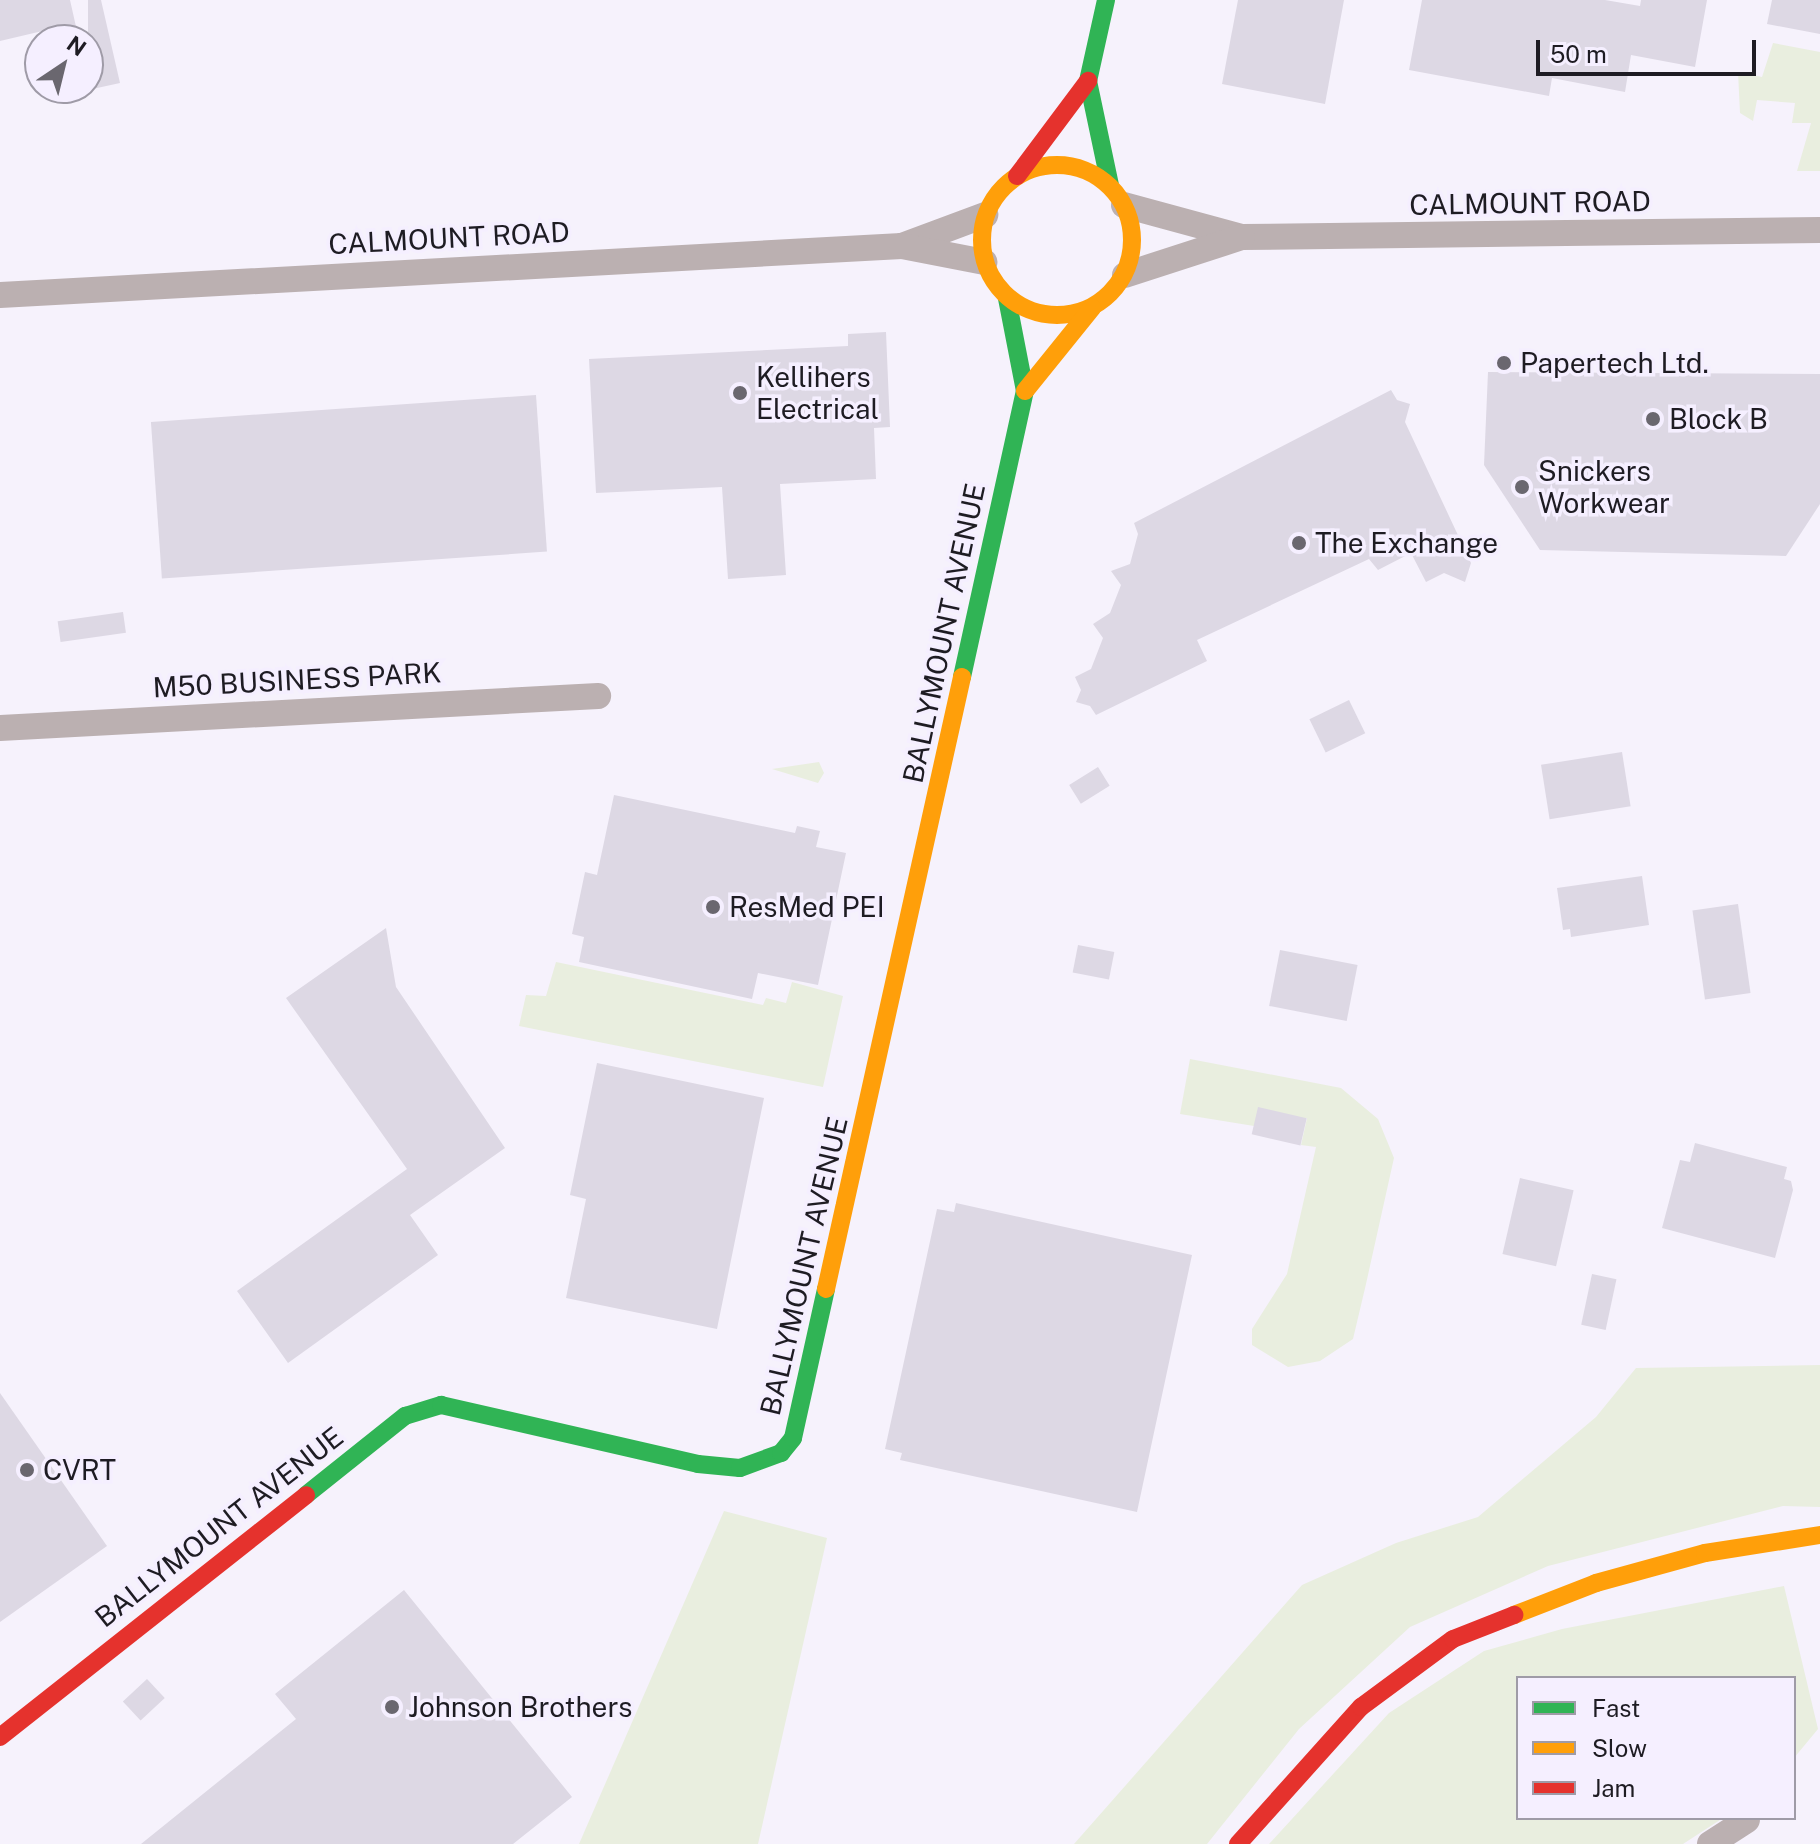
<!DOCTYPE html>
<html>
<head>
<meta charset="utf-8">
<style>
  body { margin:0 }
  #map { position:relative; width:1820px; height:1844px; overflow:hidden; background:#f6f2fc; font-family:"Public Sans",sans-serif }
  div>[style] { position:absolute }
  .green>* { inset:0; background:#e9eedf }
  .building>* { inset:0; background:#ddd8e4; transform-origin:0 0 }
  .street>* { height:26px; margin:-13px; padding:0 13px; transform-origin:13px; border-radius:13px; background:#bbb0b1 }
  .fast>* { height:18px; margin:-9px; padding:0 9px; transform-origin:9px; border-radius:9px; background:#30b455 }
  .slow>* { height:18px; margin:-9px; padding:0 9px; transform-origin:9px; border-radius:9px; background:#ff9f0a }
  .slow>.ring { margin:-9px; padding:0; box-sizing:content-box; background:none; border:18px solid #ff9f0a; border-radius:50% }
  .jam>* { height:18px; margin:-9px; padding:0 9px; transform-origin:9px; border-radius:9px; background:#e5322d }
  .dots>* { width:22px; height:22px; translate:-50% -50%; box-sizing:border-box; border:4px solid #f5efff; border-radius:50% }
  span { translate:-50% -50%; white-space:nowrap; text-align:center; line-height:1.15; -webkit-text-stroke:7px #f5efff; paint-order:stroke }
  .street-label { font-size:28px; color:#1e1c23 }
  .poi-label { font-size:28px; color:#1e1c23 }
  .left { translate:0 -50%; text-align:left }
  .legend { position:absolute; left:1516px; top:1676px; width:280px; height:144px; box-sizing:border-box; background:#f5efff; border:2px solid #9f9ba7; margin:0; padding:10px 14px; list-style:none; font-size:24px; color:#1e1c23 }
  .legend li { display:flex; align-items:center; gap:16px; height:40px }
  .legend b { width:40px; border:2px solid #9f9ba7 }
  .north { position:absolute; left:24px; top:24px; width:80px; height:80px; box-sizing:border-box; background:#f5efff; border:2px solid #9f9ba7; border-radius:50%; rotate:35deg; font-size:22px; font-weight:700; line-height:32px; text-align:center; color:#1e1c23 }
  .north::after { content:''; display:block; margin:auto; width:28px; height:36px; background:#6a676f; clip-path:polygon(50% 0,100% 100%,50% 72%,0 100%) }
  .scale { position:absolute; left:1536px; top:40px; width:220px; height:36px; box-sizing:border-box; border:4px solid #1e1c23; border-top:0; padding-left:10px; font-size:24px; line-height:28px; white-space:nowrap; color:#1e1c23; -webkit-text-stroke:6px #f5efff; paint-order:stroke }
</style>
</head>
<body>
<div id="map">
  <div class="green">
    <div style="clip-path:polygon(1773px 43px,1820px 52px,1820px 171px,1797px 171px,1811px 123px,1792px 123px,1795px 103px,1757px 100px,1753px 121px,1740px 113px,1738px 72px,1762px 77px)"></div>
    <div style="clip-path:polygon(819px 762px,824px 773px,818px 783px,772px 769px)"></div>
    <div style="clip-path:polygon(556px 962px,763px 1005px,766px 998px,786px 1003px,792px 982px,843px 996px,823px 1087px,519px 1026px,526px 995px,546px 996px)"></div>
    <div style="clip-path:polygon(1190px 1059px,1341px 1088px,1378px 1119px,1394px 1158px,1366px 1284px,1353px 1339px,1320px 1361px,1288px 1367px,1252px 1345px,1252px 1329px,1287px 1274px,1316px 1147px,1301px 1145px,1307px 1118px,1254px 1126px,1180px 1114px)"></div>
    <div style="clip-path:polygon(1820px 1365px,1820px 1507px,1783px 1506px,1548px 1566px,1410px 1627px,1299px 1729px,1207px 1844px,1074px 1844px,1302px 1585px,1396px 1543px,1478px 1517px,1596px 1417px,1636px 1368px)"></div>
    <div style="clip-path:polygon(724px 1511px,827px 1538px,758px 1844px,579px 1844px)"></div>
    <div style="clip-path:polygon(1784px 1586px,1818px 1729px,1794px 1758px,1794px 1678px,1518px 1678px,1518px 1818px,1723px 1818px,1683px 1844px,1269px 1844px,1389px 1713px,1484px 1651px,1562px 1629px)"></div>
  </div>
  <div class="building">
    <div style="clip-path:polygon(0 0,70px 0,79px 40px,54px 40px,51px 29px,0 41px)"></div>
    <div style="clip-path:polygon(88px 0,101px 0,120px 83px,88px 90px)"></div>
    <div style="clip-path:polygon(1238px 0,1344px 0,1325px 104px,1222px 84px)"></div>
    <div style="clip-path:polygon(1422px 0,1605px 0,1640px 6px,1641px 0,1707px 0,1695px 67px,1631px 55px,1625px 92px,1552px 78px,1549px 96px,1409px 70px)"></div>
    <div style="clip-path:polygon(1772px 0,1820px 0,1820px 34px,1767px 24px)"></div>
    <div style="clip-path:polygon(886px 332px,890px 427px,874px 428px,876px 479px,780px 484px,786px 575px,728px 579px,722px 487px,596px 493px,589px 359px,848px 346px,848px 334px)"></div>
    <div style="clip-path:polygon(1488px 372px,1820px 374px,1820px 504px,1786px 556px,1540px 550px,1484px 465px)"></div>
    <div style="clip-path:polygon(1391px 390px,1397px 400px,1410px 404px,1405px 422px,1471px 563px,1465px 582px,1444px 573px,1426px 582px,1411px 553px,1378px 570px,1369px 559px,1197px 640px,1207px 661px,1096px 715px,1090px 706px,1076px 702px,1081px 690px,1075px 677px,1091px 669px,1103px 638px,1093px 624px,1110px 613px,1121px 585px,1111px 571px,1130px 564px,1138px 534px,1134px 523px)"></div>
    <div style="left:536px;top:395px;width:157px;height:386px;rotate:86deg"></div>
    <div style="left:123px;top:612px;width:21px;height:66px;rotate:82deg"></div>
    <div style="left:1349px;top:700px;width:37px;height:44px;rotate:64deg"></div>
    <div style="left:1622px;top:752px;width:55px;height:82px;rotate:81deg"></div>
    <div style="left:1098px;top:767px;width:22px;height:34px;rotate:58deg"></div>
    <div style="clip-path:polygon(614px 795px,795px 833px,797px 826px,820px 831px,816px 847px,846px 853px,818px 985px,758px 973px,752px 999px,579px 962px,584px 937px,572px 934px,585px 872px,597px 875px)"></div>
    <div style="clip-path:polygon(1642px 876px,1649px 925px,1571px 937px,1570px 929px,1563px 930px,1557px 888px)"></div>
    <div style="left:1738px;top:904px;width:90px;height:46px;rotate:82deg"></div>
    <div style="clip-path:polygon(386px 928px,396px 987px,505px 1148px,410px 1215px,438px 1255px,288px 1363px,237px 1291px,407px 1169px,286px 998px)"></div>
    <div style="left:1078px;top:945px;width:37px;height:28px;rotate:11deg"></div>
    <div style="left:1280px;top:950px;width:79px;height:57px;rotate:11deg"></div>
    <div style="clip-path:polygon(597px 1063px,764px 1098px,717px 1329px,566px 1298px,586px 1199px,570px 1195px)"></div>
    <div style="left:1258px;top:1107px;width:50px;height:28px;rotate:13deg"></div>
    <div style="clip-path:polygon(1695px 1143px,1787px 1167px,1784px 1179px,1791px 1181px,1793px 1190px,1775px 1258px,1662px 1228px,1680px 1160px,1690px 1162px)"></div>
    <div style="left:1520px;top:1178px;width:55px;height:78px;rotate:13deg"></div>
    <div style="clip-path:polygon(956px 1203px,1192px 1255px,1137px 1512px,900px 1460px,902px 1453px,885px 1449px,937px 1209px,954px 1212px)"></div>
    <div style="left:1592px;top:1274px;width:25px;height:52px;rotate:12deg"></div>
    <div style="clip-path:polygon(0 1393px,107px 1546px,0 1622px)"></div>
    <div style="clip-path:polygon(404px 1590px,572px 1797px,513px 1844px,141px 1844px,296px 1719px,275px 1694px)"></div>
    <div style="left:147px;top:1679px;width:26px;height:33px;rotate:47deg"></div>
  </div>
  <div class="street">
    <div style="left:1124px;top:205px;width:122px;rotate:15.2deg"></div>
    <div style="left:1242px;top:237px;width:578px;rotate:-0.69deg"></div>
    <div style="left:902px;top:246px;width:89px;rotate:-20.5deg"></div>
    <div style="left:1125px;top:275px;width:123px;rotate:-18deg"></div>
    <div style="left:0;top:295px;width:903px;rotate:-3.11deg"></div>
    <div style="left:902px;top:246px;width:84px;rotate:11deg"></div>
    <div style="left:0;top:728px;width:599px;rotate:-3.06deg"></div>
    <div style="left:1710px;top:1844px;width:44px;rotate:-33deg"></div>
  </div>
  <div class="fast">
    <div style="left:1106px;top:0;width:83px;rotate:102.5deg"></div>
    <div style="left:1088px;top:81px;width:106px;rotate:78.1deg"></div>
    <div style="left:962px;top:677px;width:293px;rotate:-77.6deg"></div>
    <div style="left:1025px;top:391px;width:95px;rotate:-101deg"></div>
    <div style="left:306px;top:1495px;width:127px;rotate:-38.6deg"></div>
    <div style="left:405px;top:1416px;width:38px;rotate:-17deg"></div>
    <div style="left:441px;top:1405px;width:264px;rotate:12.9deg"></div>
    <div style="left:698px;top:1464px;width:42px;rotate:5.4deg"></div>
    <div style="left:740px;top:1468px;width:44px;rotate:-20.1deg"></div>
    <div style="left:781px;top:1453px;width:19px;rotate:-51deg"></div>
    <div style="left:793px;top:1438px;width:153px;rotate:-77.5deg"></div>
  </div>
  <div class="slow">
    <div class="ring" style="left:982px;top:165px;width:132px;height:132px"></div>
    <div style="left:1025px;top:391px;width:107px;rotate:-51.1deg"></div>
    <div style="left:826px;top:1289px;width:627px;rotate:-77.47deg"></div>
    <div style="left:1514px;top:1615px;width:88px;rotate:-21.3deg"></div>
    <div style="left:1596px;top:1583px;width:113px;rotate:-15.4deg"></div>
    <div style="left:1705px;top:1553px;width:116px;rotate:-8.9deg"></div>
  </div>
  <div class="jam">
    <div style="left:1017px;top:176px;width:119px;rotate:-53.2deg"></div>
    <div style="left:0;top:1737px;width:390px;rotate:-38.3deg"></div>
    <div style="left:1238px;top:1844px;width:184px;rotate:-48.1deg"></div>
    <div style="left:1361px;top:1707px;width:114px;rotate:-36.5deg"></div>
    <div style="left:1453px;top:1639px;width:66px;rotate:-21.5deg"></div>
  </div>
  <div class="dots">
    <div style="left:1504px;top:363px;background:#6a676f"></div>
    <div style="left:740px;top:393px;background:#6a676f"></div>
    <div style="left:1653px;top:419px;background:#6a676f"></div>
    <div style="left:1522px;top:487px;background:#6a676f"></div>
    <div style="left:1299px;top:543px;background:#6a676f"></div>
    <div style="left:713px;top:907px;background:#6a676f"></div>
    <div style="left:27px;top:1470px;background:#6a676f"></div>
    <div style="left:392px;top:1707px;background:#6a676f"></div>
  </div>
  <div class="street-label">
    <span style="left:1530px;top:203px;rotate:-1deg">CALMOUNT ROAD</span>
    <span style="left:449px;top:238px;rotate:-3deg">CALMOUNT ROAD</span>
    <span style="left:944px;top:633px;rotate:-78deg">BALLYMOUNT AVENUE</span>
    <span style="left:297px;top:680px;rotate:-3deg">M50 BUSINESS PARK</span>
    <span style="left:804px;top:1266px;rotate:-77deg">BALLYMOUNT AVENUE</span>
    <span style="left:219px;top:1527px;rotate:-38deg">BALLYMOUNT AVENUE</span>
  </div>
  <div class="poi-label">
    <span class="left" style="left:1520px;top:363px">Papertech Ltd.</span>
    <span class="left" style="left:756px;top:393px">Kellihers<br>Electrical</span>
    <span class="left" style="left:1669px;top:419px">Block B</span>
    <span class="left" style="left:1538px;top:487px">Snickers<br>Workwear</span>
    <span class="left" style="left:1315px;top:543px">The Exchange</span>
    <span class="left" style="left:729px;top:907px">ResMed PEI</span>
    <span class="left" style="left:43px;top:1470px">CVRT</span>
    <span class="left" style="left:408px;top:1707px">Johnson Brothers</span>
  </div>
  <ul class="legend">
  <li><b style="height:10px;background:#30b455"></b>Fast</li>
  <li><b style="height:10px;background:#ff9f0a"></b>Slow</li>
  <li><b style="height:10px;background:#e5322d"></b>Jam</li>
  </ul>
  <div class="north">N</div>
  <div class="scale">50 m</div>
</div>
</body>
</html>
